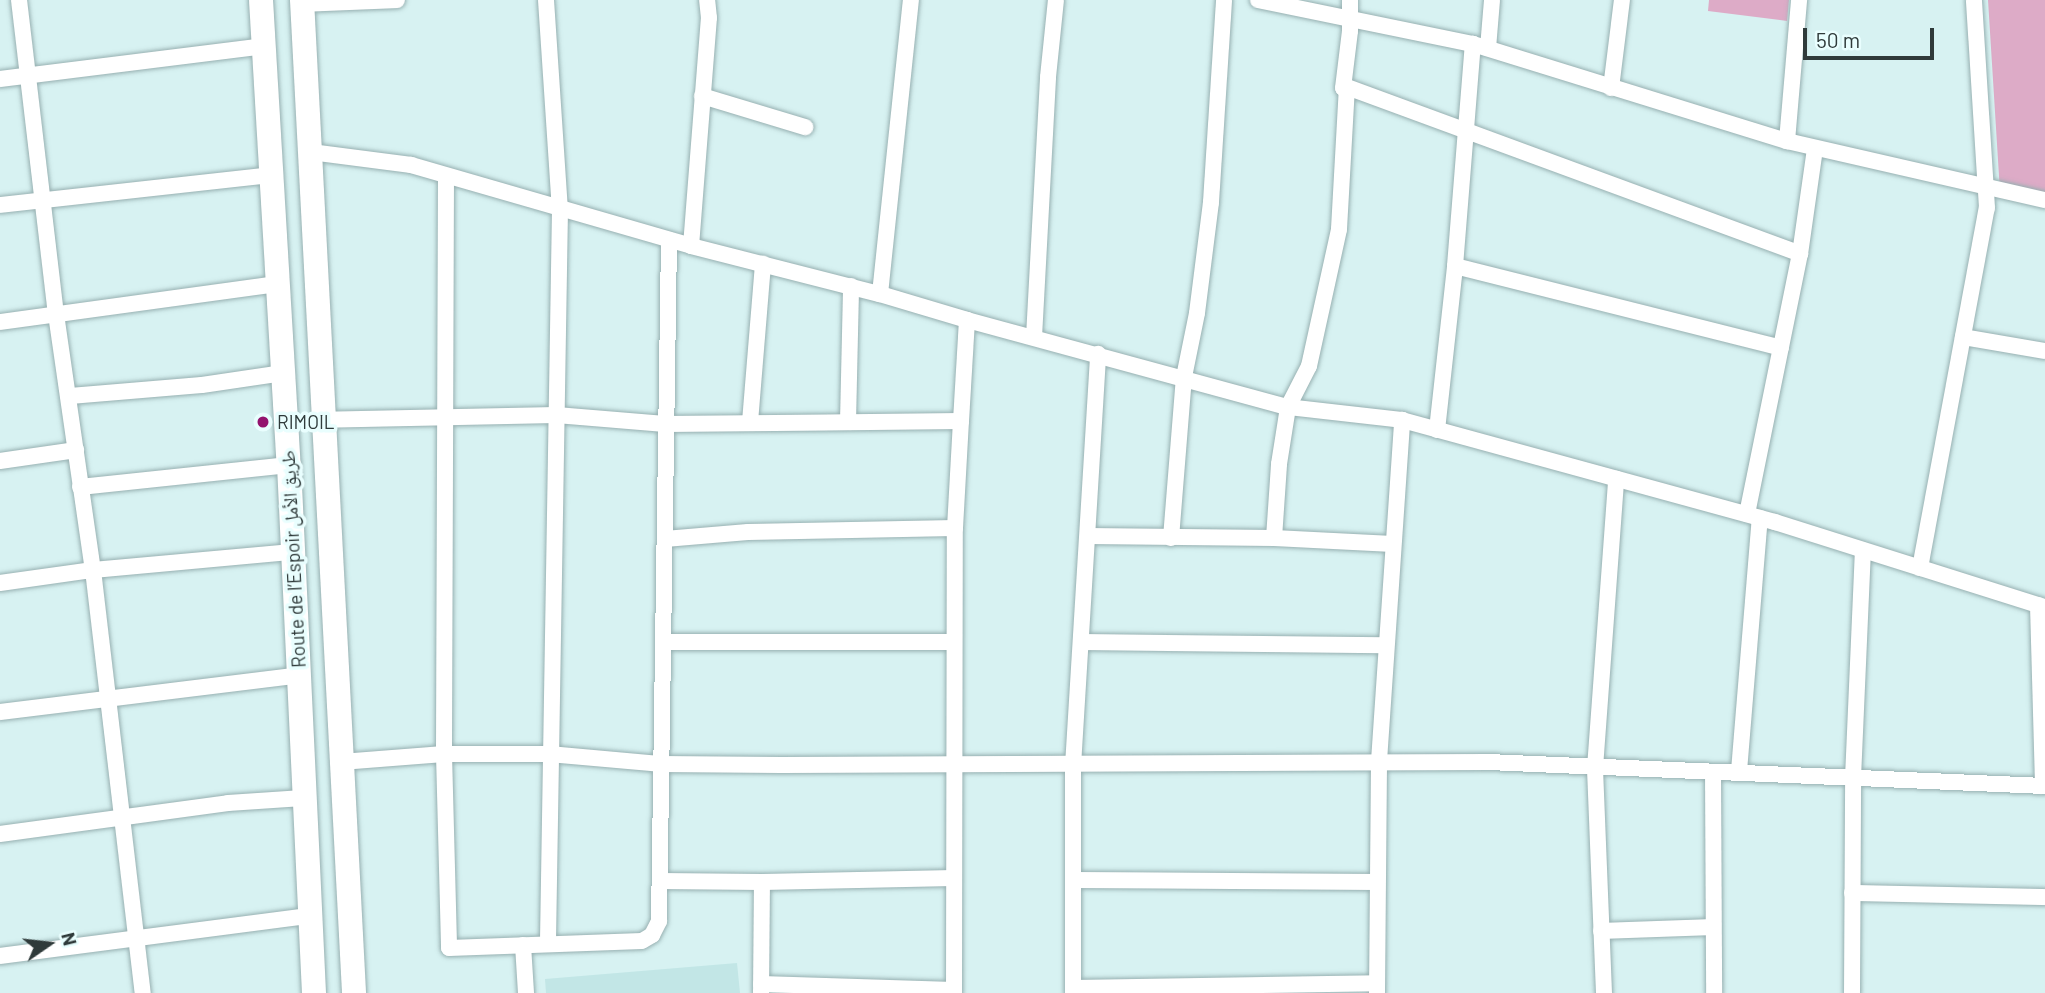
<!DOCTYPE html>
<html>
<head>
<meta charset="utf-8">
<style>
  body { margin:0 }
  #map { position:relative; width:2045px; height:993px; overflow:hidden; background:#d7f2f2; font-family:Barlow,"Noto Naskh Arabic",sans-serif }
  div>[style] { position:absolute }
  .built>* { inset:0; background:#c2e6e6 }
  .green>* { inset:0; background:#ddabc7 }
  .roads { filter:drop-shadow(0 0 2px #97b0b1) drop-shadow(0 0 2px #97b0b1) }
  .minor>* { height:16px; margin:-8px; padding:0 8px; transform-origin:8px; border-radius:8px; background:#fff }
  .trunk>* { height:24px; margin:-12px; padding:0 12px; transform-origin:12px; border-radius:12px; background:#fff }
  .dots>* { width:19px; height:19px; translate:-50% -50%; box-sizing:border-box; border:4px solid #e9fefe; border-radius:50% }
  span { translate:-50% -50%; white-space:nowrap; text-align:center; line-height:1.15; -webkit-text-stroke:7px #e9fefe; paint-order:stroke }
  .poi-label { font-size:19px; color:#2f3a3a }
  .left { translate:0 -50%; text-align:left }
  .street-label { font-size:19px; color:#2f3a3a }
  .north { position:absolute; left:14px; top:909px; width:70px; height:70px; -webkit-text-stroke:5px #e9fefe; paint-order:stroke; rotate:76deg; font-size:19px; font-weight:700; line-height:28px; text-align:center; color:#2f3a3a }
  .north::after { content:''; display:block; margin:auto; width:24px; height:32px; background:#2f3a3a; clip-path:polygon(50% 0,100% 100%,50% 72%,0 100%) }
  .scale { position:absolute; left:1803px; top:28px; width:131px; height:32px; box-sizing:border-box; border:4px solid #2f3a3a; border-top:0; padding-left:9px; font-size:21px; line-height:24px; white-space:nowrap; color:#2f3a3a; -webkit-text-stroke:5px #e9fefe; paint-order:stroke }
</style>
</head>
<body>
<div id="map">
  <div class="built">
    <div style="clip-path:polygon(737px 963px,740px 993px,546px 993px,545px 979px)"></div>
  </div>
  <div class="green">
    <div style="clip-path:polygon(1709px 0,1789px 0,1787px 21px,1708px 11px)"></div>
    <div style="clip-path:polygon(1988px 0,2045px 0,2045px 200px,2000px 192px)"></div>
  </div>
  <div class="roads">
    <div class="minor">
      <div style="left:19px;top:0;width:316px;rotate:83.3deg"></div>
      <div style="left:56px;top:314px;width:259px;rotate:81.8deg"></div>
      <div style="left:93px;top:570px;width:426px;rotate:83.3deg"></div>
      <div style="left:546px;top:0;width:209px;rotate:86.2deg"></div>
      <div style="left:560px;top:209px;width:734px;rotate:90.94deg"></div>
      <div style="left:1258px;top:0;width:219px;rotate:11.6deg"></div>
      <div style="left:1473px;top:44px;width:329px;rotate:17.2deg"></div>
      <div style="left:1787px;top:141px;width:265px;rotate:12.9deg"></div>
      <div style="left:302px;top:4px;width:95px;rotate:-2.4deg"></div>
      <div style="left:1488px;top:48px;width:48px;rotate:-85.2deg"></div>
      <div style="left:0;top:79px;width:267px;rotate:-7.1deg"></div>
      <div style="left:1347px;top:87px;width:483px;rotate:20.2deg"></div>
      <div style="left:1611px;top:88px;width:89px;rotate:-82.9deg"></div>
      <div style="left:702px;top:96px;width:108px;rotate:16.8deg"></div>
      <div style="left:1787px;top:141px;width:142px;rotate:-85.1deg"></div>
      <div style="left:311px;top:152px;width:101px;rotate:7.4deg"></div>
      <div style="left:411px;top:165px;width:291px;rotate:16.1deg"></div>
      <div style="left:691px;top:246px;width:195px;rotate:14.3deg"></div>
      <div style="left:880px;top:294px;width:91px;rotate:16.6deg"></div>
      <div style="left:967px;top:320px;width:101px;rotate:93.4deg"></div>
      <div style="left:961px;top:421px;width:296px;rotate:179.4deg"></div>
      <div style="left:665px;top:424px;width:109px;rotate:-175.3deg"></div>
      <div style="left:556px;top:415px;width:231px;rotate:178.8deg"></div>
      <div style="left:446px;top:176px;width:578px;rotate:90.2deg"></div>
      <div style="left:444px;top:754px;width:194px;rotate:88.5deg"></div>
      <div style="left:449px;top:948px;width:193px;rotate:-2.1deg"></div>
      <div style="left:642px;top:941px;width:12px;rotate:-31deg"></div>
      <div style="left:652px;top:935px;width:16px;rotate:-63deg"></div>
      <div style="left:659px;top:921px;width:681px;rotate:-89.16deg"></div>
      <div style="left:0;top:205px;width:273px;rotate:-6.3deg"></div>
      <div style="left:691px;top:246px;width:229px;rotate:-85.5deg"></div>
      <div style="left:709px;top:18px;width:18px;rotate:-96deg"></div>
      <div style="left:1455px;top:266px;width:336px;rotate:14.1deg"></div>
      <div style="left:880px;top:294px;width:296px;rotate:-84deg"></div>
      <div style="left:967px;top:320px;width:333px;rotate:15.2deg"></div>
      <div style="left:1288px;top:407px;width:115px;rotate:6.5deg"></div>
      <div style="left:1402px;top:420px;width:387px;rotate:15.3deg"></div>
      <div style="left:1775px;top:522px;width:283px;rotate:17.5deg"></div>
      <div style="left:0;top:322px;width:279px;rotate:-7.8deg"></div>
      <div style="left:1034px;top:337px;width:260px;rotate:-86.9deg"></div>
      <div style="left:1048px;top:77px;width:77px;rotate:-84.1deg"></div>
      <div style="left:1963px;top:337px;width:83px;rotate:9.7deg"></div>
      <div style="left:70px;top:396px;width:132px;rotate:-4.8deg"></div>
      <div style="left:202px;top:385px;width:82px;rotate:-8.4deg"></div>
      <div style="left:750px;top:422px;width:159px;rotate:-85.3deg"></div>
      <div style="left:848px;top:422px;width:136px;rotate:-88.7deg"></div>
      <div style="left:1437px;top:430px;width:165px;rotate:-83.7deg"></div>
      <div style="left:1455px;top:266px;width:223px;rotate:-85.4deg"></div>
      <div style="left:0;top:461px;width:77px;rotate:-8.2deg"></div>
      <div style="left:80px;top:487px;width:210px;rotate:-6deg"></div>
      <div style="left:1747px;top:514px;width:265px;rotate:-78.5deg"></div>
      <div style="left:1800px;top:254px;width:107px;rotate:-81.9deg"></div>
      <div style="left:1088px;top:536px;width:186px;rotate:0.6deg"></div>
      <div style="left:1274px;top:538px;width:119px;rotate:2.9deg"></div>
      <div style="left:1171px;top:538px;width:162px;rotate:-85.4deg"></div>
      <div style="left:1184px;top:377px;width:65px;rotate:-78.5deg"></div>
      <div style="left:1197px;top:313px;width:112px;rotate:-82.8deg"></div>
      <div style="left:1211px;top:202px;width:202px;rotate:-86.3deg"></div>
      <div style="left:1274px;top:538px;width:74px;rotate:-86.1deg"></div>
      <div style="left:1279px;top:464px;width:58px;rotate:-81deg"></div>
      <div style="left:1288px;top:407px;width:46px;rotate:-62.9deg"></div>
      <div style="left:1309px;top:366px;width:140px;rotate:-77.6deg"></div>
      <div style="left:1339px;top:229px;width:142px;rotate:-86.8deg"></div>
      <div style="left:1347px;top:87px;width:4px;rotate:166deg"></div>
      <div style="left:1343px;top:88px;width:57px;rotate:-83deg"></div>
      <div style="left:1350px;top:31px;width:31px;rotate:-90deg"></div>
      <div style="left:665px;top:539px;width:83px;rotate:-4.8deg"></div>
      <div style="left:748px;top:532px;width:207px;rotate:-1.1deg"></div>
      <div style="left:1920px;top:568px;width:366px;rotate:-79.5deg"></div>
      <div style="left:1987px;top:208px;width:208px;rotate:-93.6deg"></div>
      <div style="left:0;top:583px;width:94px;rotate:-8deg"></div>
      <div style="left:93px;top:570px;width:200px;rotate:-5.2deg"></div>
      <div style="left:2038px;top:605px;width:181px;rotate:88.4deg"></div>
      <div style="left:664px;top:642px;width:290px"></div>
      <div style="left:1081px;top:642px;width:304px;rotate:0.6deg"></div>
      <div style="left:0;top:712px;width:302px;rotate:-7deg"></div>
      <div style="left:341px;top:762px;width:103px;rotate:-4.4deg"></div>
      <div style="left:444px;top:754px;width:105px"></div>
      <div style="left:549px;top:754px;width:111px;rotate:5.1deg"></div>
      <div style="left:660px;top:764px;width:121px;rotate:0.5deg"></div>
      <div style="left:781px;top:765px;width:707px;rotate:-0.24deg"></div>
      <div style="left:1488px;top:762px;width:558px;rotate:2.47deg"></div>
      <div style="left:1739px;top:771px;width:254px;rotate:-85.3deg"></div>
      <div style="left:1713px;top:772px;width:221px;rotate:89.7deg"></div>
      <div style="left:0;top:834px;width:230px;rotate:-7.7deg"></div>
      <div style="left:228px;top:803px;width:75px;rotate:-3.8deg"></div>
      <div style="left:1074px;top:880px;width:303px;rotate:0.4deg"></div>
      <div style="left:660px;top:881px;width:102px;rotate:0.6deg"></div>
      <div style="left:762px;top:882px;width:192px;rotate:-1.2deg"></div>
      <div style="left:1852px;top:893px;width:193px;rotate:1.2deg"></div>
      <div style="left:1601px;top:931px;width:112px;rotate:-2deg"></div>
      <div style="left:523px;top:945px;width:48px;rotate:86.4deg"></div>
      <div style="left:0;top:956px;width:311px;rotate:-7.4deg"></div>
      <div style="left:761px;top:984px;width:193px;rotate:1.8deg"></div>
      <div style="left:1073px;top:988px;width:304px;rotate:-0.9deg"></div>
      <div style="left:761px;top:993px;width:111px;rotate:-89.5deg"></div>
      <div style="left:954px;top:993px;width:465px;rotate:-89.9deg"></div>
      <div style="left:955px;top:528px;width:107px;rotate:-86.8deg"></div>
      <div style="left:1073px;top:993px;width:227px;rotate:-90deg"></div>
      <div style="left:1073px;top:766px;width:413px;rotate:-86.5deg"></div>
      <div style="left:1377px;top:993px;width:232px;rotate:-89.5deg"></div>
      <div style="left:1379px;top:761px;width:342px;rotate:-86.1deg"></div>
      <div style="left:1604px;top:993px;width:225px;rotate:-92.3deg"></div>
      <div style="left:1595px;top:768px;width:290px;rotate:-85.8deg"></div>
      <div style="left:1852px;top:993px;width:215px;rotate:-89.7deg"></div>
      <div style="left:1853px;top:778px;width:228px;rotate:-87.5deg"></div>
    </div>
    <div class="trunk">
      <div style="left:261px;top:0;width:466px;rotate:86.6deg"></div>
      <div style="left:289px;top:465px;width:529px;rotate:87.29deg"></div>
      <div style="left:302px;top:0;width:994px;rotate:87deg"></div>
    </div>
  </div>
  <div class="dots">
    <div style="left:263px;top:422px;background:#93136e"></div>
  </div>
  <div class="poi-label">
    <span class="left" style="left:277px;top:422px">RIMOIL</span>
  </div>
  <div class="street-label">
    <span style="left:293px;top:559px;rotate:-93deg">Route de l’Espoir طريق الأمل</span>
  </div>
  <div class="north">N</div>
  <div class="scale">50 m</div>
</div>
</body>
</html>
